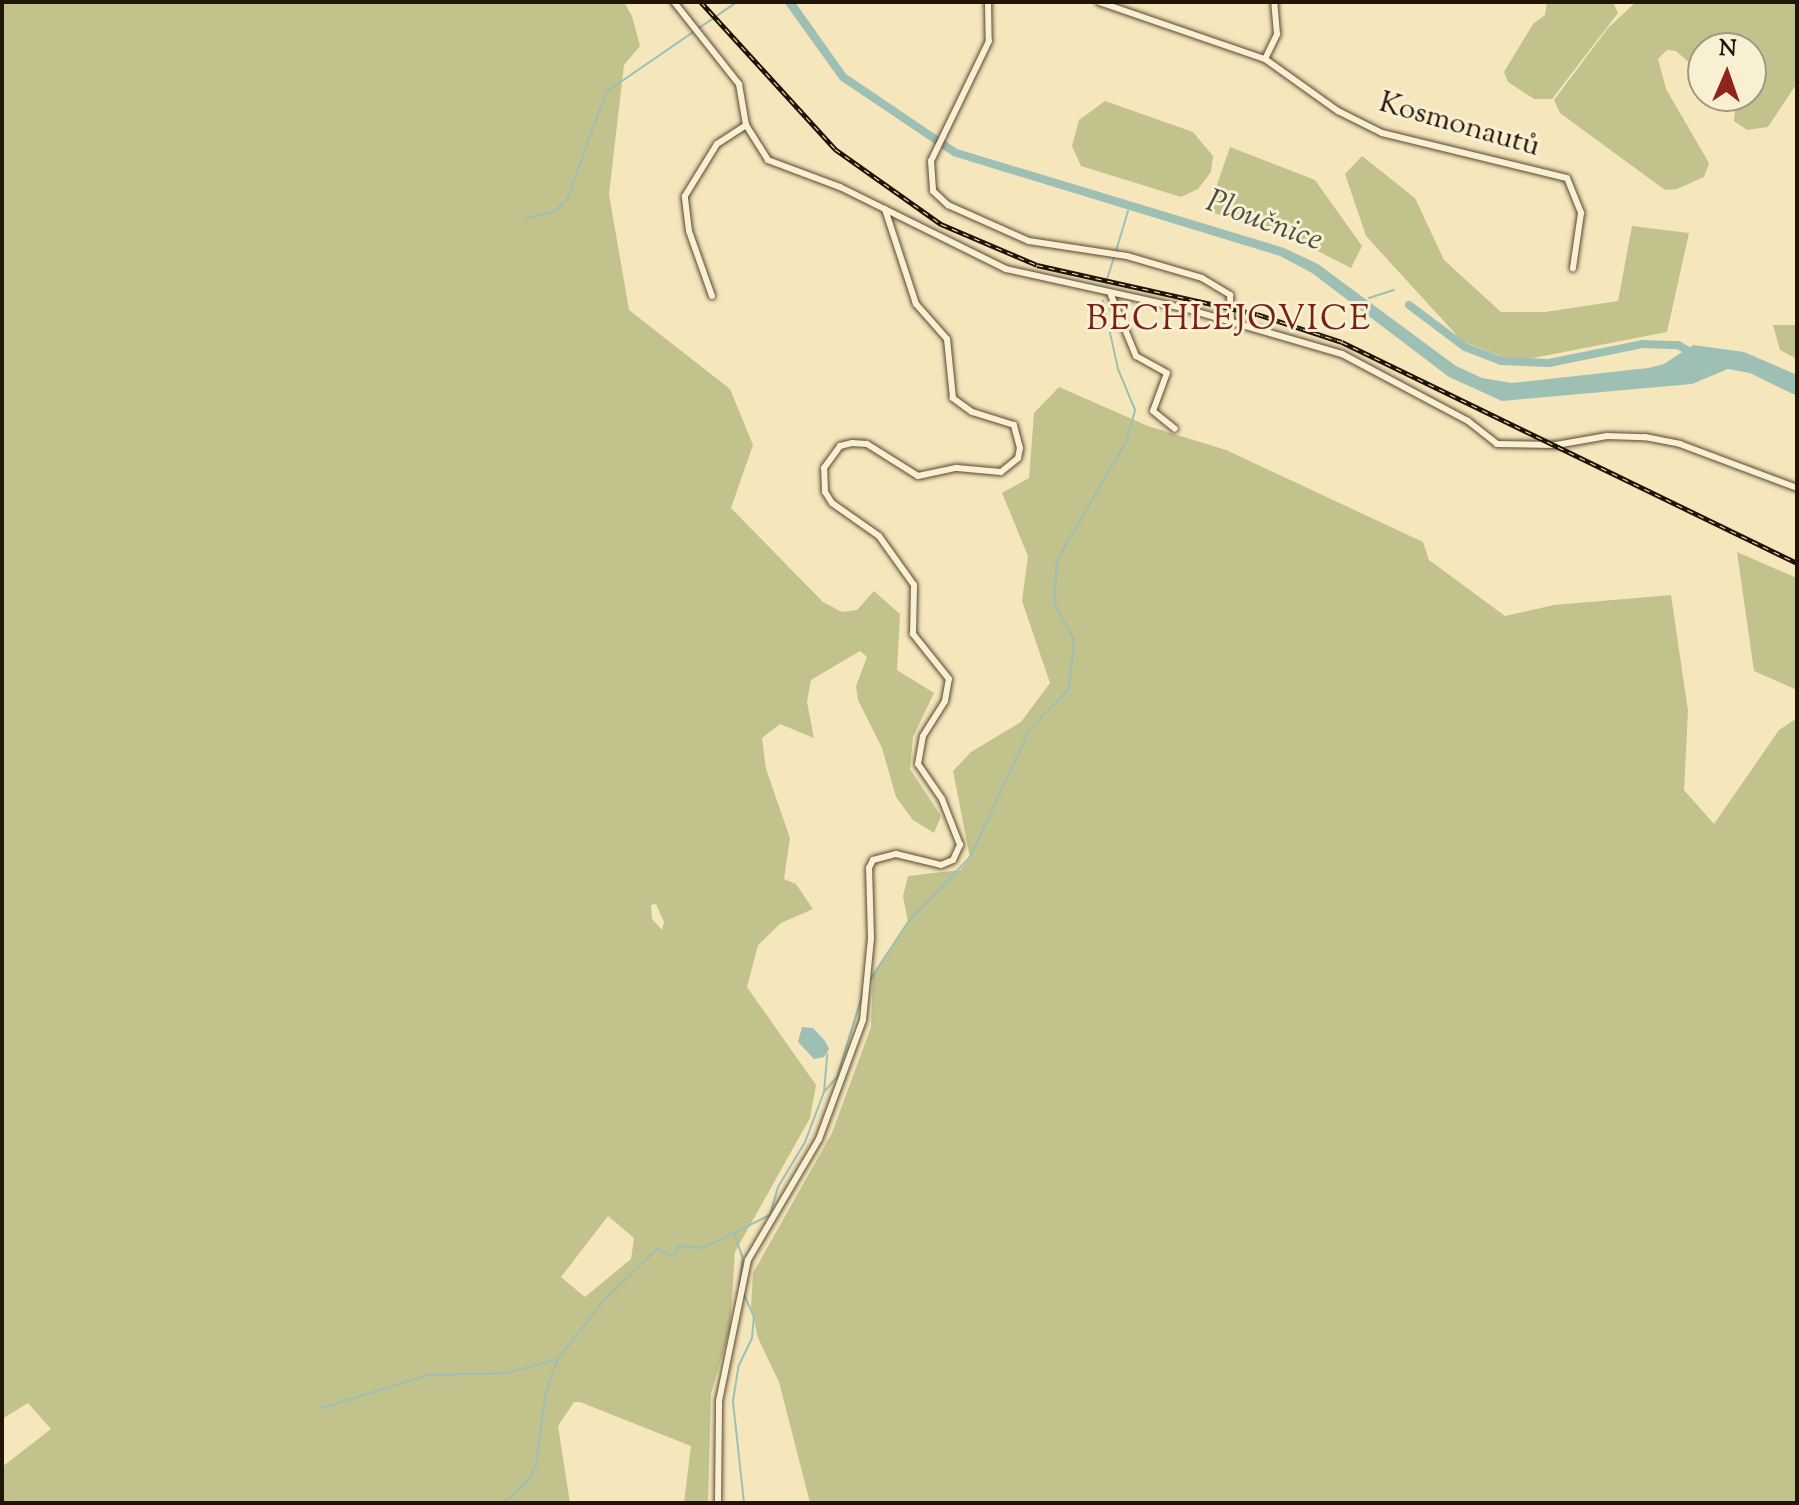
<!DOCTYPE html>
<html>
<head>
<meta charset="utf-8">
<style>
  body { margin:0 }
  #map { position:relative; width:1799px; height:1505px; overflow:hidden; background:#f6e6bc; font-family:"Sorts Mill Goudy",serif }
  div>[style] { position:absolute }
  .green>* { inset:0; background:#c2c38c }
  .water>* { inset:0; background:#9dbfb4 }
  .stream>* { height:2px; margin:-1px; padding:0 1px; transform-origin:1px; border-radius:1px; background:#9dbfb4 }
  .canal>* { height:8px; margin:-4px; padding:0 4px; transform-origin:4px; border-radius:4px; background:#9dbfb4 }
  .roads { filter:drop-shadow(0 0 2px #574834) drop-shadow(0 0 2px #574834) }
  .street>* { height:6px; margin:-3px; padding:0 3px; transform-origin:3px; border-radius:3px; background:#f9efd3 }
  .rail>* { height:5px; margin-top:-2.5px; transform-origin:0; background:repeating-linear-gradient(90deg,#f9efd3 0 6px,#221407 0 12px); box-sizing:border-box; border-block:2px solid #221407 }
  span { translate:-50% -50%; white-space:nowrap; text-align:center; line-height:1.15; -webkit-text-stroke:6px #f9efd3; paint-order:stroke }
  .street-label { font-size:30px; color:#221407 }
  .water-label { font-size:32px; color:#4d5044; font-style:italic }
  .quarter-label { font-size:34px; color:#7a1f14; letter-spacing:2px }
  .frame { position:absolute; inset:0; border:4px solid #221407; pointer-events:none }
  .north { position:absolute; left:1687px; top:32px; width:80px; height:80px; box-sizing:border-box; background:#f9efd3; border:2px solid #a39781; border-radius:50%; rotate:2deg; font-size:22px; font-weight:700; line-height:32px; text-align:center; color:#221407 }
  .north::after { content:''; display:block; margin:auto; width:28px; height:36px; background:#8f2418; clip-path:polygon(50% 0,100% 100%,50% 72%,0 100%) }
</style>
</head>
<body>
<div id="map">
  <div class="green">
    <div style="clip-path:polygon(evenodd,2px 2px,624px 2px,632px 16px,640px 46px,624px 65px,609px 194px,629px 310px,730px 389px,753px 445px,731px 508px,823px 602px,842px 612px,857px 610px,874px 591px,900px 614px,897px 670px,934px 693px,913px 737px,910px 769px,941px 816px,934px 833px,913px 820px,896px 797px,882px 748px,858px 700px,856px 686px,867px 657px,860px 651px,811px 680px,807px 702px,814px 738px,780px 724px,762px 738px,766px 769px,790px 838px,784px 879px,796px 884px,813px 909px,781px 923px,758px 945px,747px 987px,816px 1085px,810px 1118px,735px 1252px,730px 1329px,711px 1394px,708px 1503px,684px 1503px,691px 1446px,580px 1402px,574px 1402px,558px 1426px,570px 1503px,2px 1503px,2px 1467px,51px 1429px,28px 1403px,2px 1419px,2px 2px,656px 904px,664px 922px,662px 930px,652px 919px,651px 905px,656px 904px,2px 2px,608px 1216px,634px 1238px,631px 1259px,585px 1297px,561px 1277px,608px 1216px)"></div>
    <div style="clip-path:polygon(1547px 2px,1613px 2px,1618px 13px,1552px 99px,1534px 99px,1508px 82px,1504px 72px,1533px 24px,1545px 15px)"></div>
    <div style="clip-path:polygon(1636px 2px,1797px 2px,1797px 83px,1768px 127px,1747px 130px,1734px 121px,1736px 96px,1751px 96px,1751px 48px,1703px 48px,1703px 75px,1676px 51px,1667px 50px,1658px 59px,1666px 89px,1709px 163px,1704px 177px,1677px 189px,1665px 190px,1560px 113px,1554px 100px,1608px 28px)"></div>
    <div style="clip-path:polygon(1105px 101px,1193px 132px,1213px 156px,1211px 172px,1198px 189px,1181px 197px,1081px 166px,1072px 146px,1079px 120px)"></div>
    <div style="clip-path:polygon(1230px 147px,1315px 180px,1362px 246px,1351px 268px,1296px 240px,1208px 211px)"></div>
    <div style="clip-path:polygon(1362px 156px,1415px 198px,1444px 260px,1501px 312px,1545px 312px,1618px 301px,1632px 226px,1689px 233px,1667px 332px,1528px 359px,1503px 357px,1462px 341px,1366px 236px,1345px 174px)"></div>
    <div style="clip-path:polygon(1773px 325px,1797px 325px,1797px 359px,1780px 350px)"></div>
    <div style="clip-path:polygon(1059px 387px,1148px 426px,1226px 450px,1423px 542px,1429px 560px,1505px 616px,1554px 605px,1671px 595px,1688px 711px,1684px 790px,1714px 824px,1779px 730px,1797px 718px,1797px 1503px,810px 1503px,779px 1382px,758px 1338px,751px 1307px,753px 1273px,832px 1133px,871px 1027px,873px 973px,908px 922px,903px 896px,908px 876px,960px 870px,970px 858px,953px 771px,971px 752px,1021px 722px,1050px 683px,1022px 601px,1028px 556px,1002px 493px,1029px 478px,1034px 413px)"></div>
    <div style="clip-path:polygon(1737px 552px,1797px 578px,1797px 690px,1754px 671px)"></div>
  </div>
  <div class="water">
    <div style="clip-path:polygon(784px 2px,795px 2px,846px 74px,957px 149px,1284px 248px,1318px 264px,1456px 366px,1482px 378px,1512px 383px,1648px 368px,1664px 364px,1693px 345px,1744px 352px,1797px 375px,1797px 396px,1750px 373px,1728px 369px,1692px 384px,1502px 401px,1449px 377px,1312px 273px,1280px 256px,953px 156px,840px 80px)"></div>
    <div style="clip-path:polygon(802px 1027px,813px 1028px,825px 1041px,829px 1049px,824px 1057px,814px 1059px,798px 1042px)"></div>
  </div>
  <div class="stream">
    <div style="left:525px;top:219px;width:31px;rotate:-15deg"></div>
    <div style="left:555px;top:211px;width:16px;rotate:-43deg"></div>
    <div style="left:567px;top:200px;width:115px;rotate:-70.1deg"></div>
    <div style="left:606px;top:92px;width:159px;rotate:-34.5deg"></div>
    <div style="left:1116px;top:251px;width:42px;rotate:-73.3deg"></div>
    <div style="left:1107px;top:279px;width:23px;rotate:-72deg"></div>
    <div style="left:1369px;top:298px;width:26px;rotate:-18deg"></div>
    <div style="left:870px;top:980px;width:69px;rotate:-56.8deg"></div>
    <div style="left:908px;top:922px;width:90px;rotate:-46.4deg"></div>
    <div style="left:970px;top:857px;width:141px;rotate:-64.9deg"></div>
    <div style="left:1030px;top:729px;width:56px;rotate:-45.7deg"></div>
    <div style="left:1069px;top:689px;width:49px;rotate:-84.2deg"></div>
    <div style="left:1074px;top:640px;width:42px;rotate:-118.4deg"></div>
    <div style="left:1054px;top:603px;width:43px;rotate:-86deg"></div>
    <div style="left:1057px;top:560px;width:137px;rotate:-59.7deg"></div>
    <div style="left:1126px;top:442px;width:33px;rotate:-74deg"></div>
    <div style="left:1135px;top:410px;width:44px;rotate:-112.5deg"></div>
    <div style="left:1118px;top:369px;width:70px;rotate:-102.4deg"></div>
    <div style="left:824px;top:1092px;width:38px;rotate:-85deg"></div>
    <div style="left:739px;top:1286px;width:27px;rotate:-82deg"></div>
    <div style="left:743px;top:1259px;width:28px;rotate:-109deg"></div>
    <div style="left:734px;top:1233px;width:40px;rotate:-26.6deg"></div>
    <div style="left:770px;top:1215px;width:29px;rotate:-74deg"></div>
    <div style="left:778px;top:1187px;width:52px;rotate:-59deg"></div>
    <div style="left:805px;top:1142px;width:53px;rotate:-69.2deg"></div>
    <div style="left:824px;top:1092px;width:20px;rotate:-49deg"></div>
    <div style="left:837px;top:1077px;width:88px;rotate:-72.8deg"></div>
    <div style="left:322px;top:1408px;width:111px;rotate:-17.3deg"></div>
    <div style="left:428px;top:1375px;width:79px;rotate:-1.5deg"></div>
    <div style="left:507px;top:1373px;width:53px;rotate:-15.4deg"></div>
    <div style="left:504px;top:1503px;width:34px;rotate:-43deg"></div>
    <div style="left:529px;top:1480px;width:17px;rotate:-66deg"></div>
    <div style="left:536px;top:1464px;width:73px;rotate:-82.1deg"></div>
    <div style="left:546px;top:1392px;width:35px;rotate:-70deg"></div>
    <div style="left:558px;top:1359px;width:73px;rotate:-52.2deg"></div>
    <div style="left:603px;top:1301px;width:75px;rotate:-43.9deg"></div>
    <div style="left:657px;top:1249px;width:17px;rotate:24deg"></div>
    <div style="left:673px;top:1256px;width:12px;rotate:-59deg"></div>
    <div style="left:679px;top:1246px;width:22px;rotate:5deg"></div>
    <div style="left:701px;top:1248px;width:36px;rotate:-24deg"></div>
    <div style="left:744px;top:1503px;width:103px;rotate:-96.2deg"></div>
    <div style="left:733px;top:1401px;width:36px;rotate:-81deg"></div>
    <div style="left:739px;top:1365px;width:30px;rotate:-64deg"></div>
    <div style="left:752px;top:1338px;width:21px;rotate:-85deg"></div>
    <div style="left:754px;top:1317px;width:24px;rotate:-114deg"></div>
  </div>
  <div class="canal">
    <div style="left:1409px;top:305px;width:70px;rotate:36.9deg"></div>
    <div style="left:1465px;top:347px;width:39px;rotate:21deg"></div>
    <div style="left:1501px;top:361px;width:48px;rotate:2.4deg"></div>
    <div style="left:1549px;top:363px;width:95px;rotate:-11.5deg"></div>
    <div style="left:1642px;top:344px;width:36px;rotate:2deg"></div>
    <div style="left:1678px;top:345px;width:16px;rotate:30deg"></div>
  </div>
  <div class="roads">
    <div class="street">
      <div style="left:674px;top:2px;width:105px;rotate:51.6deg"></div>
      <div style="left:739px;top:84px;width:42px;rotate:80.3deg"></div>
      <div style="left:746px;top:125px;width:41px;rotate:57.8deg"></div>
      <div style="left:768px;top:160px;width:77px;rotate:20.6deg"></div>
      <div style="left:840px;top:187px;width:185px;rotate:26.3deg"></div>
      <div style="left:1006px;top:269px;width:185px;rotate:12.5deg"></div>
      <div style="left:1187px;top:309px;width:161px;rotate:16.2deg"></div>
      <div style="left:1342px;top:354px;width:143px;rotate:28deg"></div>
      <div style="left:1468px;top:421px;width:37px;rotate:38deg"></div>
      <div style="left:1497px;top:444px;width:59px;rotate:1deg"></div>
      <div style="left:1556px;top:445px;width:52px;rotate:-10deg"></div>
      <div style="left:1607px;top:436px;width:38px;rotate:2deg"></div>
      <div style="left:1645px;top:437px;width:36px;rotate:11deg"></div>
      <div style="left:1680px;top:444px;width:125px;rotate:20.6deg"></div>
      <div style="left:988px;top:2px;width:39px;rotate:89deg"></div>
      <div style="left:989px;top:41px;width:133px;rotate:115.8deg"></div>
      <div style="left:931px;top:161px;width:30px;rotate:86deg"></div>
      <div style="left:933px;top:191px;width:21px;rotate:43deg"></div>
      <div style="left:948px;top:205px;width:89px;rotate:24deg"></div>
      <div style="left:1029px;top:241px;width:99px;rotate:8.7deg"></div>
      <div style="left:1127px;top:256px;width:78px;rotate:16.3deg"></div>
      <div style="left:1202px;top:278px;width:33px;rotate:31deg"></div>
      <div style="left:1230px;top:295px;width:26px;rotate:88deg"></div>
      <div style="left:1099px;top:2px;width:176px;rotate:19deg"></div>
      <div style="left:1265px;top:59px;width:90px;rotate:35.5deg"></div>
      <div style="left:1338px;top:111px;width:49px;rotate:26.6deg"></div>
      <div style="left:1382px;top:133px;width:190px;rotate:13.7deg"></div>
      <div style="left:1567px;top:178px;width:38px;rotate:68deg"></div>
      <div style="left:1581px;top:213px;width:56px;rotate:98.3deg"></div>
      <div style="left:1265px;top:59px;width:28px;rotate:-64deg"></div>
      <div style="left:1277px;top:34px;width:32px;rotate:-95deg"></div>
      <div style="left:1111px;top:295px;width:66px;rotate:67.7deg"></div>
      <div style="left:1136px;top:356px;width:35px;rotate:29deg"></div>
      <div style="left:1167px;top:373px;width:40px;rotate:110.2deg"></div>
      <div style="left:1153px;top:411px;width:28px;rotate:39deg"></div>
      <div style="left:712px;top:296px;width:69px;rotate:-109.5deg"></div>
      <div style="left:689px;top:231px;width:35px;rotate:-97deg"></div>
      <div style="left:685px;top:196px;width:61px;rotate:-58.4deg"></div>
      <div style="left:717px;top:144px;width:35px;rotate:-33deg"></div>
      <div style="left:718px;top:1503px;width:102px;rotate:-89.4deg"></div>
      <div style="left:719px;top:1401px;width:144px;rotate:-78.4deg"></div>
      <div style="left:748px;top:1260px;width:140px;rotate:-59.6deg"></div>
      <div style="left:819px;top:1139px;width:127px;rotate:-69.7deg"></div>
      <div style="left:863px;top:1020px;width:82px;rotate:-84.4deg"></div>
      <div style="left:871px;top:938px;width:70px;rotate:-91.6deg"></div>
      <div style="left:869px;top:868px;width:9px;rotate:-63deg"></div>
      <div style="left:873px;top:860px;width:24px;rotate:-15deg"></div>
      <div style="left:896px;top:854px;width:46px;rotate:13.7deg"></div>
      <div style="left:941px;top:865px;width:13px;rotate:-23deg"></div>
      <div style="left:953px;top:860px;width:17px;rotate:-65deg"></div>
      <div style="left:960px;top:845px;width:49px;rotate:-111.4deg"></div>
      <div style="left:942px;top:799px;width:42px;rotate:-124.4deg"></div>
      <div style="left:918px;top:764px;width:28px;rotate:-80deg"></div>
      <div style="left:923px;top:736px;width:41px;rotate:-57.8deg"></div>
      <div style="left:945px;top:701px;width:22px;rotate:-80deg"></div>
      <div style="left:949px;top:679px;width:58px;rotate:-128.7deg"></div>
      <div style="left:913px;top:634px;width:49px;rotate:-88.8deg"></div>
      <div style="left:914px;top:585px;width:60px;rotate:-125.5deg"></div>
      <div style="left:879px;top:536px;width:57px;rotate:-144.9deg"></div>
      <div style="left:832px;top:503px;width:13px;rotate:-122deg"></div>
      <div style="left:825px;top:492px;width:24px;rotate:-92deg"></div>
      <div style="left:824px;top:468px;width:27px;rotate:-54deg"></div>
      <div style="left:840px;top:446px;width:12px;rotate:-14deg"></div>
      <div style="left:852px;top:443px;width:15px;rotate:4deg"></div>
      <div style="left:867px;top:444px;width:60px;rotate:32.1deg"></div>
      <div style="left:918px;top:476px;width:40px;rotate:-12deg"></div>
      <div style="left:957px;top:468px;width:44px;rotate:5.2deg"></div>
      <div style="left:1001px;top:472px;width:22px;rotate:-39deg"></div>
      <div style="left:1018px;top:458px;width:10px;rotate:-79deg"></div>
      <div style="left:1020px;top:448px;width:24px;rotate:-105deg"></div>
      <div style="left:1014px;top:425px;width:44px;rotate:-162.8deg"></div>
      <div style="left:972px;top:412px;width:24px;rotate:-144deg"></div>
      <div style="left:953px;top:398px;width:59px;rotate:-95.8deg"></div>
      <div style="left:947px;top:339px;width:47px;rotate:-131.5deg"></div>
      <div style="left:916px;top:304px;width:100px;rotate:-108.1deg"></div>
    </div>
  </div>
  <div class="rail">
    <div style="left:701px;top:2px;width:199px;rotate:47.6deg"></div>
    <div style="left:835px;top:149px;width:130px;rotate:35.3deg"></div>
    <div style="left:941px;top:224px;width:104px;rotate:23.1deg"></div>
    <div style="left:1037px;top:265px;width:225px;rotate:12.6deg"></div>
    <div style="left:1257px;top:314px;width:89px;rotate:18.2deg"></div>
    <div style="left:1342px;top:342px;width:506px;rotate:25.91deg"></div>
  </div>
  <div class="street-label">
    <span style="left:1459px;top:126px;rotate:16deg">Kosmonautů</span>
  </div>
  <div class="water-label">
    <span style="left:1264px;top:222px;rotate:20deg">Ploučnice</span>
  </div>
  <div class="quarter-label">
    <span style="left:1229px;top:321px">BECHLEJOVICE</span>
  </div>
  <div class="frame"></div>
  <div class="north">N</div>
</div>
</body>
</html>
